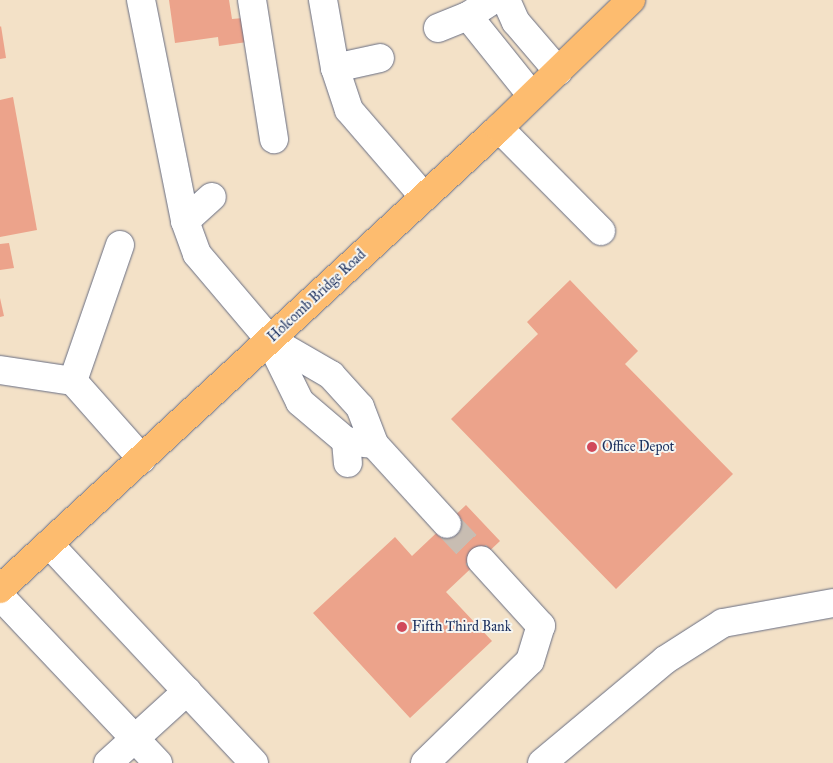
<!DOCTYPE html>
<html>
<head>
<meta charset="utf-8">
<style>
  body { margin:0 }
  #map { position:relative; width:833px; height:763px; overflow:hidden; background:#f3e1c7; font-family:"IM FELL Great Primer",serif }
  div>[style] { position:absolute }
  .building>* { inset:0; background:#eca38b }
  .minor-tunnel>* { height:28px; margin-top:-14px; transform-origin:0; background:repeating-linear-gradient(90deg,#c8bdb2 0 28px,transparent 0 42px) }
  .roads { filter:drop-shadow(0 0 1px #676d83) drop-shadow(0 0 1px #676d83) }
  .minor>* { height:28px; margin:-14px; padding:0 14px; transform-origin:14px; border-radius:14px; background:#fff }
  .major>* { height:28px; margin:-14px; padding:0 14px; transform-origin:14px; border-radius:14px; background:#fdbc6f }
  .dots>* { width:14px; height:14px; translate:-50% -50%; box-sizing:border-box; border:2px solid #f6f6f2; border-radius:50% }
  span { translate:-50% -50%; white-space:nowrap; text-align:center; line-height:1.15; -webkit-text-stroke:4px #f6f6f2; paint-order:stroke }
  .street-label { font-size:14px; color:#1b2f5e }
  .poi-label { font-size:14px; color:#1b2f5e }
  .left { translate:0 -50%; text-align:left }
</style>
</head>
<body>
<div id="map">
  <div class="building">
    <div style="clip-path:polygon(169px 0,229px 0,232px 19px,243px 18px,247px 42px,219px 46px,218px 37px,175px 43px)"></div>
    <div style="clip-path:polygon(1px 26px,6px 58px,0 59px,0 27px)"></div>
    <div style="clip-path:polygon(13px 97px,37px 230px,0 237px,0 100px)"></div>
    <div style="clip-path:polygon(9px 243px,14px 268px,0 270px,0 244px)"></div>
    <div style="clip-path:polygon(570px 280px,638px 351px,625px 364px,733px 474px,616px 589px,451px 419px,538px 334px,527px 322px)"></div>
    <div style="clip-path:polygon(0 298px,4px 316px,0 317px)"></div>
    <div style="clip-path:polygon(466px 505px,500px 541px,446px 592px,492px 641px,410px 718px,313px 613px,395px 537px,412px 556px)"></div>
  </div>
  <div class="minor-tunnel">
    <div style="left:447px;top:524px;width:50px;rotate:46.6deg"></div>
  </div>
  <div class="roads">
    <div class="minor">
      <div style="left:141px;top:0;width:225px;rotate:78.7deg"></div>
      <div style="left:185px;top:221px;width:35px;rotate:70deg"></div>
      <div style="left:197px;top:254px;width:111px;rotate:49.7deg"></div>
      <div style="left:269px;top:339px;width:70px;rotate:63.8deg"></div>
      <div style="left:300px;top:402px;width:60px;rotate:40.3deg"></div>
      <div style="left:252px;top:0;width:141px;rotate:81deg"></div>
      <div style="left:323px;top:0;width:69px;rotate:80deg"></div>
      <div style="left:335px;top:68px;width:46px;rotate:-12.5deg"></div>
      <div style="left:506px;top:0;width:24px;rotate:66deg"></div>
      <div style="left:516px;top:22px;width:65px;rotate:49.4deg"></div>
      <div style="left:468px;top:16px;width:102px;rotate:51.3deg"></div>
      <div style="left:438px;top:28px;width:32px;rotate:-22deg"></div>
      <div style="left:468px;top:16px;width:30px;rotate:-33deg"></div>
      <div style="left:335px;top:68px;width:44px;rotate:71.6deg"></div>
      <div style="left:349px;top:110px;width:115px;rotate:49.2deg"></div>
      <div style="left:499px;top:128px;width:145px;rotate:45.3deg"></div>
      <div style="left:185px;top:221px;width:36px;rotate:-42deg"></div>
      <div style="left:120px;top:245px;width:144px;rotate:109.1deg"></div>
      <div style="left:73px;top:381px;width:104px;rotate:48.5deg"></div>
      <div style="left:269px;top:339px;width:72px;rotate:30.1deg"></div>
      <div style="left:331px;top:375px;width:43px;rotate:47.8deg"></div>
      <div style="left:360px;top:407px;width:40px;rotate:69deg"></div>
      <div style="left:374px;top:444px;width:28px;rotate:-174deg"></div>
      <div style="left:346px;top:441px;width:22px;rotate:85deg"></div>
      <div style="left:0;top:370px;width:74px;rotate:8.6deg"></div>
      <div style="left:374px;top:444px;width:108px;rotate:47.6deg"></div>
      <div style="left:49px;top:544px;width:300px;rotate:46.9deg"></div>
      <div style="left:0;top:596px;width:230px;rotate:46.6deg"></div>
      <div style="left:108px;top:763px;width:107px;rotate:-42.3deg"></div>
      <div style="left:425px;top:763px;width:146px;rotate:-44.2deg"></div>
      <div style="left:530px;top:661px;width:37px;rotate:-73deg"></div>
      <div style="left:541px;top:626px;width:89px;rotate:-132.3deg"></div>
      <div style="left:542px;top:763px;width:160px;rotate:-39.9deg"></div>
      <div style="left:665px;top:660px;width:69px;rotate:-32.5deg"></div>
      <div style="left:723px;top:623px;width:112px;rotate:-10.3deg"></div>
    </div>
    <div class="major">
      <div style="left:0;top:589px;width:679px;rotate:-42.73deg"></div>
      <div style="left:499px;top:128px;width:184px;rotate:-44.1deg"></div>
    </div>
  </div>
  <div class="dots">
    <div style="left:592px;top:447px;background:#d1495b"></div>
    <div style="left:402px;top:627px;background:#d1495b"></div>
  </div>
  <div class="street-label">
    <span style="left:317px;top:296px;rotate:-43deg">Holcomb Bridge Road</span>
  </div>
  <div class="poi-label">
    <span class="left" style="left:602px;top:447px">Office Depot</span>
    <span class="left" style="left:412px;top:627px">Fifth Third Bank</span>
  </div>
</div>
</body>
</html>
